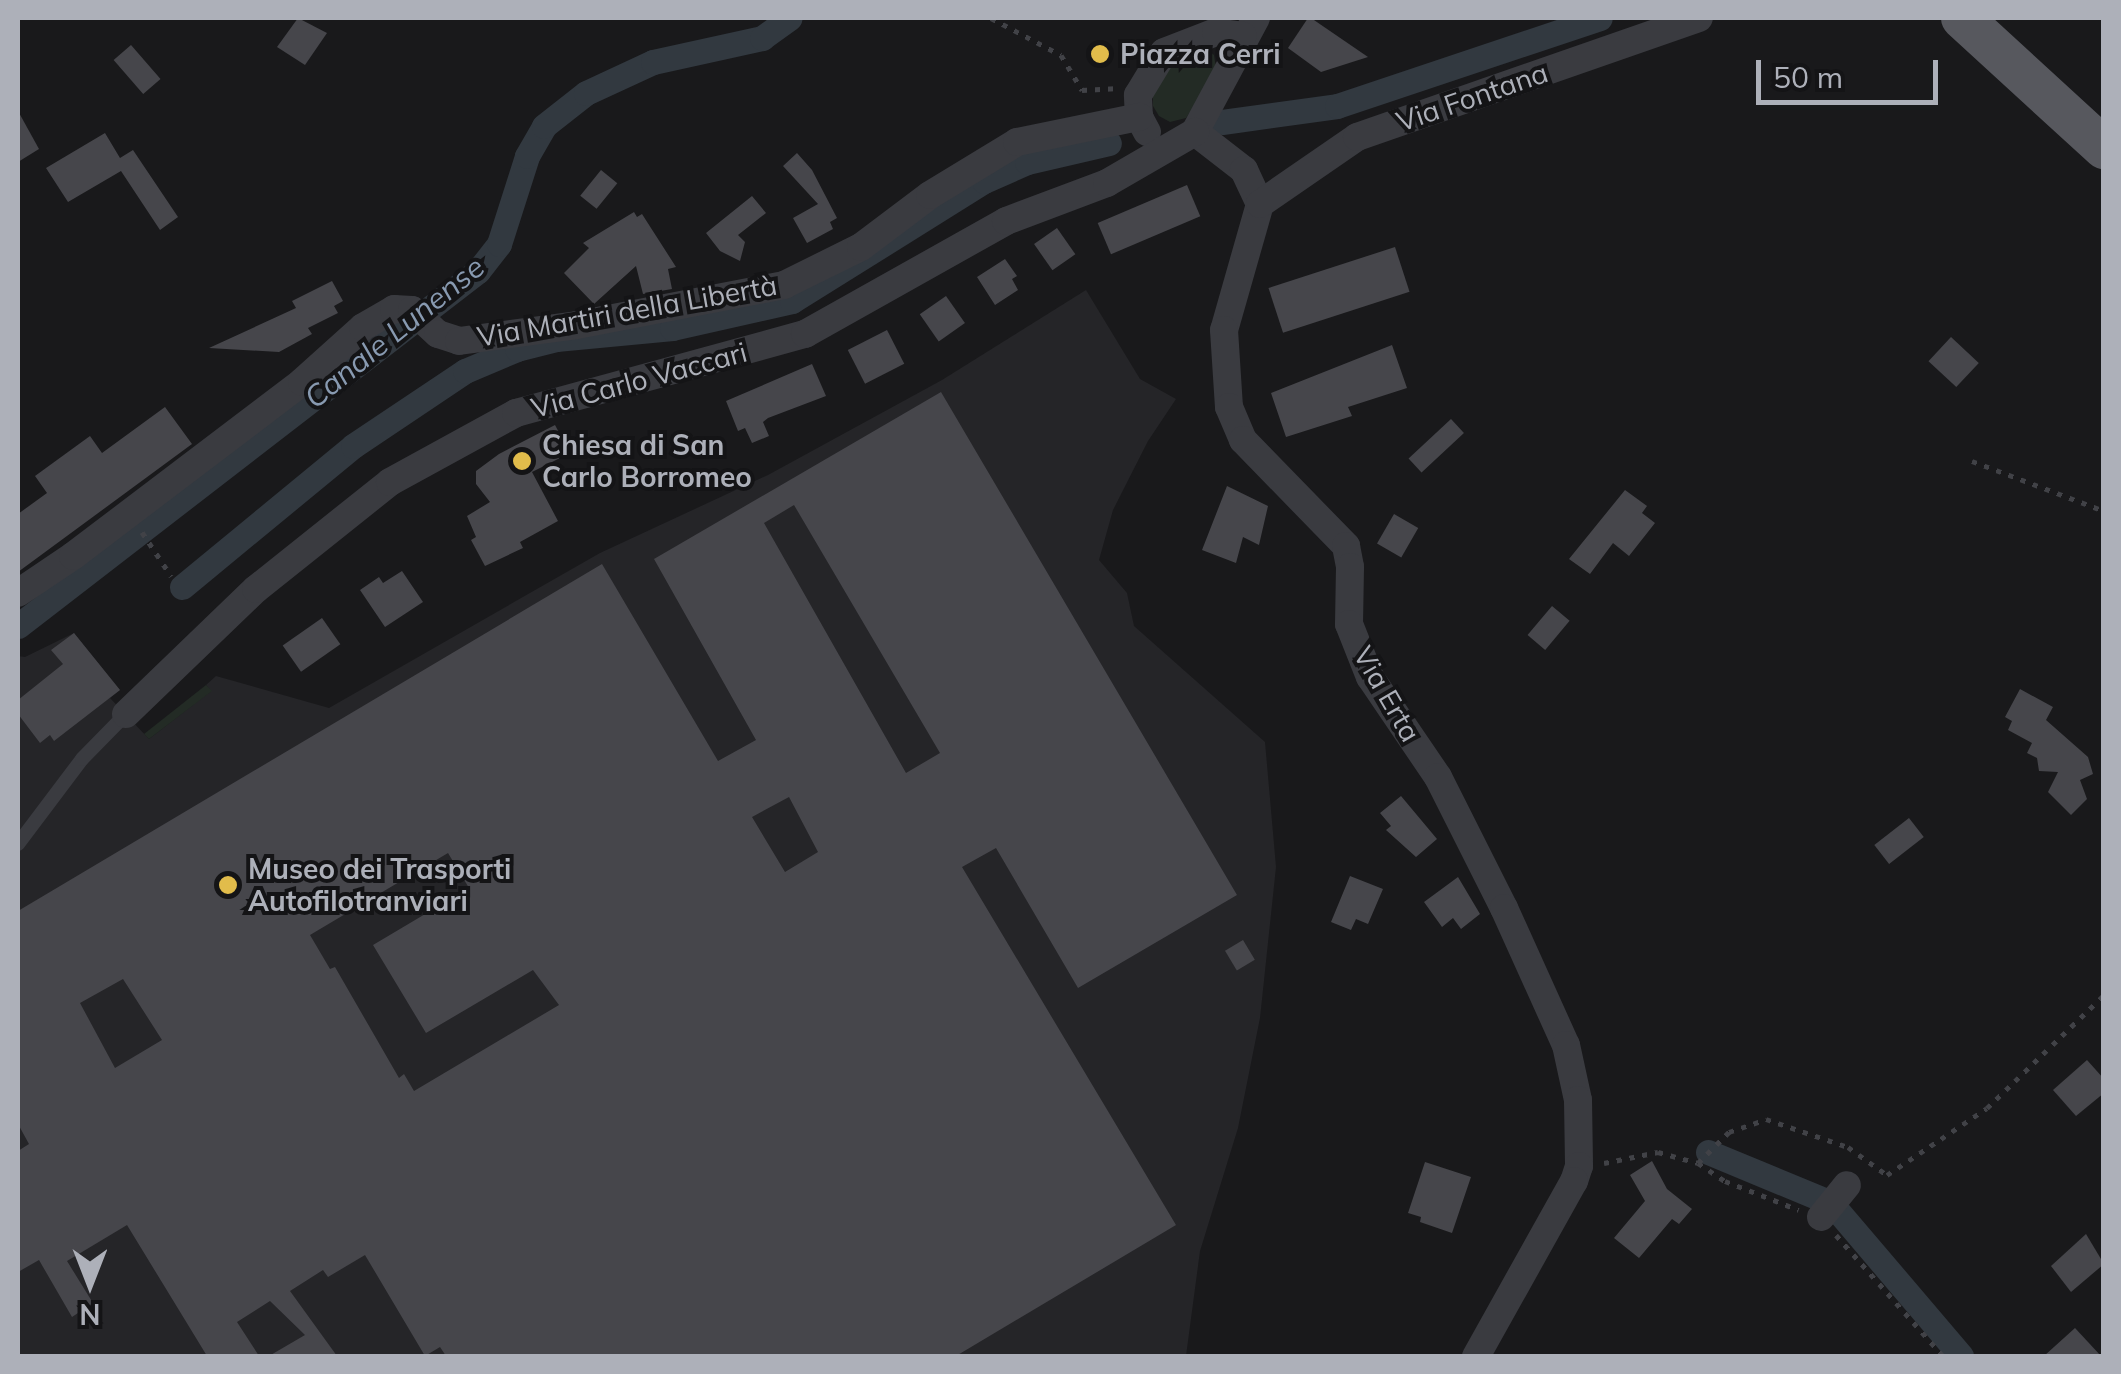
<!DOCTYPE html>
<html>
<head>
<meta charset="utf-8">
<style>
  body { margin:0 }
  #map { position:relative; width:2121px; height:1374px; overflow:hidden; background:#19191b; font-family:Mulish,sans-serif }
  div>[style] { position:absolute }
  .built>* { inset:0; background:#252528 }
  .green>* { inset:0; background:#232b25 }
  .canal>* { height:25px; margin:-12.5px; padding:0 12.5px; transform-origin:12.5px; border-radius:12.5px; background:#323940 }
  .building>* { inset:0; background:#46464b; transform-origin:0 0 }
  .path>* { height:5px; margin-top:-2.5px; transform-origin:0; background:repeating-linear-gradient(90deg,#414247 0 5px,transparent 0 13px) }
  .service>* { height:14px; margin:-7px; padding:0 7px; transform-origin:7px; border-radius:7px; background:#3a3b40 }
  .minor>* { height:28px; margin:-14px; padding:0 14px; transform-origin:14px; border-radius:14px; background:#3a3b40 }
  .primary>* { height:42px; margin:-21px; padding:0 21px; transform-origin:21px; border-radius:21px; background:#57585e }
  .dots>* { width:28px; height:28px; translate:-50% -50%; box-sizing:border-box; border:5px solid #141416; border-radius:50% }
  span { translate:-50% -50%; white-space:nowrap; text-align:center; line-height:1.15; -webkit-text-stroke:8px #141416; paint-order:stroke }
  .poi-label { font-size:28px; color:#adb0b9; font-weight:700 }
  .left { translate:0 -50%; text-align:left }
  .street-label { font-size:28px; color:#adb0b9 }
  .water-label { font-size:30px; color:#889ab1; font-style:italic }
  .frame { position:absolute; inset:0; border:20px solid #adb0b9; pointer-events:none }
  .north { position:absolute; left:40px; top:1234px; width:100px; height:100px; -webkit-text-stroke:8px #141416; paint-order:stroke; rotate:180deg; font-size:28px; font-weight:700; line-height:40px; text-align:center; color:#adb0b9 }
  .north::after { content:''; display:block; margin:auto; width:35px; height:45px; background:#adb0b9; clip-path:polygon(50% 0,100% 100%,50% 72%,0 100%) }
  .scale { position:absolute; left:1756px; top:60px; width:182px; height:45px; box-sizing:border-box; border:5px solid #adb0b9; border-top:0; padding-left:12px; font-size:30px; line-height:35px; white-space:nowrap; color:#adb0b9; -webkit-text-stroke:8px #141416; paint-order:stroke }
</style>
</head>
<body>
<div id="map">
  <div class="built">
    <div style="clip-path:polygon(1086px 290px,1140px 379px,1176px 399px,1148px 441px,1113px 510px,1099px 560px,1127px 593px,1134px 626px,1265px 742px,1276px 867px,1260px 1018px,1238px 1128px,1200px 1251px,1186px 1356px,18px 1356px,18px 656px,25px 657px,74px 633px,120px 690px,110px 698px,149px 739px,211px 691px,206px 685px,216px 676px,329px 708px,600px 553px,768px 475px,942px 380px)"></div>
  </div>
  <div class="green">
    <div style="clip-path:polygon(1206px 49px,1214px 55px,1216px 68px,1208px 87px,1186px 118px,1170px 122px,1159px 116px,1153px 106px,1153px 87px,1166px 60px)"></div>
    <div style="clip-path:polygon(206px 685px,212px 691px,149px 739px,144px 734px)"></div>
  </div>
  <div class="canal">
    <div style="left:1222px;top:122px;width:116px;rotate:-7.9deg"></div>
    <div style="left:1337px;top:106px;width:277px;rotate:-18.5deg"></div>
    <div style="left:182px;top:587px;width:222px;rotate:-39.5deg"></div>
    <div style="left:353px;top:446px;width:135px;rotate:-33.8deg"></div>
    <div style="left:465px;top:371px;width:56px;rotate:-22.9deg"></div>
    <div style="left:517px;top:349px;width:40px;rotate:-14.4deg"></div>
    <div style="left:556px;top:339px;width:117px;rotate:-5.4deg"></div>
    <div style="left:672px;top:328px;width:123px;rotate:-12.7deg"></div>
    <div style="left:792px;top:301px;width:226px;rotate:-32deg"></div>
    <div style="left:984px;top:181px;width:47px;rotate:-23.8deg"></div>
    <div style="left:1027px;top:162px;width:84px;rotate:-13deg"></div>
    <div style="left:18px;top:626px;width:581px;rotate:-37.66deg"></div>
    <div style="left:478px;top:271px;width:34px;rotate:-52deg"></div>
    <div style="left:499px;top:244px;width:92px;rotate:-72.3deg"></div>
    <div style="left:527px;top:156px;width:34px;rotate:-60deg"></div>
    <div style="left:544px;top:126px;width:53px;rotate:-38.2deg"></div>
    <div style="left:586px;top:93px;width:74px;rotate:-24.8deg"></div>
    <div style="left:653px;top:62px;width:112px;rotate:-12.4deg"></div>
    <div style="left:762px;top:38px;width:34px;rotate:-36deg"></div>
    <div style="left:1708px;top:1152px;width:133px;rotate:22.5deg"></div>
    <div style="left:1831px;top:1203px;width:201px;rotate:49.6deg"></div>
  </div>
  <div class="building">
    <div style="clip-path:polygon(298px 18px,327px 33px,305px 65px,277px 47px)"></div>
    <div style="clip-path:polygon(1308px 18px,1311px 18px,1368px 57px,1321px 72px,1288px 48px)"></div>
    <div style="left:131px;top:45px;width:45px;height:23px;rotate:49deg"></div>
    <div style="clip-path:polygon(18px 111px,39px 149px,18px 162px)"></div>
    <div style="clip-path:polygon(105px 133px,120px 158px,133px 150px,178px 217px,160px 230px,121px 171px,68px 202px,46px 168px)"></div>
    <div style="clip-path:polygon(797px 153px,812px 170px,837px 218px,830px 222px,833px 229px,807px 243px,793px 218px,818px 204px,783px 166px)"></div>
    <div style="left:601px;top:170px;width:21px;height:33px;rotate:39deg"></div>
    <div style="left:1187px;top:185px;width:34px;height:97px;rotate:67deg"></div>
    <div style="clip-path:polygon(752px 196px,766px 213px,738px 235px,745px 242px,740px 261px,720px 251px,706px 233px)"></div>
    <div style="clip-path:polygon(634px 212px,637px 217px,642px 214px,676px 267px,668px 269px,672px 289px,643px 294px,636px 266px,594px 304px,564px 273px,589px 248px,583px 243px)"></div>
    <div style="left:1057px;top:228px;width:32px;height:28px;rotate:55deg"></div>
    <div style="left:1395px;top:247px;width:47px;height:133px;rotate:72deg"></div>
    <div style="clip-path:polygon(1005px 259px,1017px 276px,1012px 279px,1018px 290px,995px 305px,977px 277px)"></div>
    <div style="clip-path:polygon(332px 281px,343px 301px,334px 306px,338px 313px,308px 328px,312px 334px,279px 352px,209px 348px,296px 308px,292px 301px)"></div>
    <div style="left:946px;top:296px;width:33px;height:32px;rotate:55deg"></div>
    <div style="left:887px;top:330px;width:38px;height:44px;rotate:63deg"></div>
    <div style="left:1951px;top:337px;width:38px;height:33px;rotate:43deg"></div>
    <div style="clip-path:polygon(1392px 345px,1407px 388px,1348px 407px,1352px 416px,1286px 437px,1271px 393px)"></div>
    <div style="clip-path:polygon(812px 364px,826px 396px,768px 418px,763px 422px,769px 436px,752px 443px,745px 428px,738px 431px,726px 401px)"></div>
    <div style="clip-path:polygon(evenodd,941px 392px,1237px 895px,1078px 988px,996px 848px,962px 867px,1176px 1225px,956px 1356px,446px 1356px,440px 1347px,425px 1356px,365px 1255px,328px 1277px,323px 1270px,290px 1291px,337px 1356px,269px 1356px,305px 1335px,270px 1301px,237px 1322px,259px 1356px,207px 1356px,127px 1225px,67px 1261px,93px 1303px,72px 1317px,39px 1260px,18px 1272px,18px 1151px,29px 1144px,18px 1124px,18px 911px,602px 564px,718px 761px,756px 740px,654px 559px,941px 392px,794px 505px,940px 753px,906px 773px,764px 523px,794px 505px,941px 392px,789px 797px,818px 852px,785px 872px,752px 817px,789px 797px,941px 392px,448px 853px,469px 888px,373px 945px,426px 1033px,533px 970px,559px 1005px,414px 1091px,404px 1074px,399px 1078px,335px 967px,330px 969px,310px 935px,448px 853px,941px 392px,123px 979px,162px 1040px,115px 1068px,80px 1003px,123px 979px)"></div>
    <div style="clip-path:polygon(165px 407px,192px 444px,18px 572px,18px 514px,47px 493px,35px 476px,90px 436px,102px 453px)"></div>
    <div style="left:1451px;top:419px;width:19px;height:58px;rotate:47deg"></div>
    <div style="clip-path:polygon(555px 425px,570px 453px,532px 472px,558px 521px,520px 542px,523px 548px,485px 566px,471px 540px,476px 537px,467px 516px,490px 502px,476px 484px,476px 471px,499px 454px)"></div>
    <div style="clip-path:polygon(1227px 486px,1268px 506px,1259px 545px,1243px 537px,1236px 563px,1202px 550px)"></div>
    <div style="clip-path:polygon(1625px 490px,1647px 506px,1642px 513px,1655px 523px,1629px 556px,1613px 543px,1590px 574px,1569px 559px)"></div>
    <div style="left:1394px;top:514px;width:28px;height:34px;rotate:30deg"></div>
    <div style="clip-path:polygon(402px 571px,423px 602px,385px 627px,360px 590px,379px 577px,383px 583px)"></div>
    <div style="left:1552px;top:606px;width:23px;height:38px;rotate:40deg"></div>
    <div style="left:322px;top:618px;width:32px;height:48px;rotate:55deg"></div>
    <div style="clip-path:polygon(74px 633px,120px 690px,54px 741px,50px 735px,40px 743px,18px 714px,18px 700px,63px 664px,51px 650px)"></div>
    <div style="clip-path:polygon(2020px 689px,2053px 707px,2046px 720px,2088px 757px,2093px 774px,2080px 780px,2087px 799px,2071px 815px,2048px 792px,2058px 772px,2039px 771px,2037px 758px,2027px 753px,2032px 743px,2008px 730px,2012px 721px,2005px 717px)"></div>
    <div style="clip-path:polygon(1401px 796px,1437px 839px,1416px 857px,1386px 830px,1391px 826px,1380px 813px)"></div>
    <div style="left:1909px;top:818px;width:24px;height:44px;rotate:52deg"></div>
    <div style="clip-path:polygon(1350px 876px,1383px 889px,1368px 924px,1356px 919px,1351px 930px,1331px 922px)"></div>
    <div style="clip-path:polygon(1458px 877px,1480px 914px,1461px 929px,1453px 918px,1442px 927px,1424px 902px)"></div>
    <div style="left:1243px;top:940px;width:23px;height:21px;rotate:59deg"></div>
    <div style="clip-path:polygon(2087px 1060px,2104px 1079px,2104px 1093px,2076px 1116px,2053px 1090px)"></div>
    <div style="clip-path:polygon(1652px 1161px,1667px 1189px,1692px 1209px,1679px 1224px,1672px 1219px,1639px 1258px,1614px 1238px,1645px 1201px,1630px 1175px)"></div>
    <div style="clip-path:polygon(1425px 1162px,1471px 1177px,1452px 1233px,1420px 1222px,1421px 1217px,1408px 1213px)"></div>
    <div style="clip-path:polygon(2086px 1234px,2104px 1264px,2071px 1292px,2051px 1266px)"></div>
    <div style="clip-path:polygon(2075px 1328px,2101px 1356px,2044px 1356px)"></div>
  </div>
  <div class="path">
    <div style="left:991px;top:18px;width:79px;rotate:27.9deg"></div>
    <div style="left:1061px;top:55px;width:41px;rotate:59deg"></div>
    <div style="left:1082px;top:90px;width:33px;rotate:-3deg"></div>
    <div style="left:1972px;top:461px;width:141px;rotate:20.7deg"></div>
    <div style="left:142px;top:532px;width:53px;rotate:56.6deg"></div>
    <div style="left:1604px;top:1163px;width:55px;rotate:-11.5deg"></div>
    <div style="left:1658px;top:1152px;width:41px;rotate:15.4deg"></div>
    <div style="left:1698px;top:1163px;width:32px;rotate:34deg"></div>
    <div style="left:1725px;top:1181px;width:79px;rotate:21.4deg"></div>
    <div style="left:1698px;top:1163px;width:44px;rotate:-45deg"></div>
    <div style="left:1729px;top:1132px;width:39px;rotate:-19deg"></div>
    <div style="left:1766px;top:1119px;width:87px;rotate:18.9deg"></div>
    <div style="left:1848px;top:1147px;width:48px;rotate:35.7deg"></div>
    <div style="left:1887px;top:1175px;width:120px;rotate:-33.8deg"></div>
    <div style="left:1987px;top:1108px;width:163px;rotate:-44deg"></div>
    <div style="left:1836px;top:1235px;width:162px;rotate:48.5deg"></div>
  </div>
  <div class="service">
    <div style="left:18px;top:844px;width:106px;rotate:-53deg"></div>
    <div style="left:82px;top:759px;width:63px;rotate:-45.6deg"></div>
  </div>
  <div class="minor">
    <div style="left:1256px;top:18px;width:129px;rotate:118.2deg"></div>
    <div style="left:1195px;top:132px;width:62px;rotate:37.8deg"></div>
    <div style="left:1244px;top:170px;width:38px;rotate:65deg"></div>
    <div style="left:1260px;top:204px;width:131px;rotate:105.9deg"></div>
    <div style="left:1224px;top:330px;width:77px;rotate:86.3deg"></div>
    <div style="left:1229px;top:407px;width:36px;rotate:67deg"></div>
    <div style="left:1243px;top:440px;width:148px;rotate:45.8deg"></div>
    <div style="left:1346px;top:546px;width:21px;rotate:79deg"></div>
    <div style="left:1350px;top:567px;width:57px;rotate:91deg"></div>
    <div style="left:1349px;top:624px;width:57px;rotate:68.4deg"></div>
    <div style="left:1370px;top:677px;width:121px;rotate:55.8deg"></div>
    <div style="left:1438px;top:777px;width:147px;rotate:63.3deg"></div>
    <div style="left:1504px;top:908px;width:150px;rotate:65.7deg"></div>
    <div style="left:1566px;top:1045px;width:56px;rotate:77.7deg"></div>
    <div style="left:1578px;top:1100px;width:66px;rotate:89.1deg"></div>
    <div style="left:1579px;top:1166px;width:16px;rotate:108deg"></div>
    <div style="left:1574px;top:1181px;width:201px;rotate:119.2deg"></div>
    <div style="left:1147px;top:132px;width:17px;rotate:-118deg"></div>
    <div style="left:1139px;top:117px;width:22px;rotate:-93deg"></div>
    <div style="left:1138px;top:95px;width:50px;rotate:-58.8deg"></div>
    <div style="left:1164px;top:52px;width:56px;rotate:-21deg"></div>
    <div style="left:1216px;top:32px;width:27px;rotate:8deg"></div>
    <div style="left:1260px;top:204px;width:118px;rotate:-34.6deg"></div>
    <div style="left:1357px;top:137px;width:362px;rotate:-19.2deg"></div>
    <div style="left:18px;top:593px;width:66px;rotate:-33.9deg"></div>
    <div style="left:73px;top:556px;width:288px;rotate:-37.2deg"></div>
    <div style="left:302px;top:382px;width:82px;rotate:-42deg"></div>
    <div style="left:363px;top:327px;width:36px;rotate:-30deg"></div>
    <div style="left:394px;top:309px;width:18px;rotate:3deg"></div>
    <div style="left:412px;top:310px;width:35px;rotate:43deg"></div>
    <div style="left:438px;top:334px;width:22px;rotate:18deg"></div>
    <div style="left:459px;top:341px;width:119px;rotate:-7.7deg"></div>
    <div style="left:577px;top:325px;width:211px;rotate:-10.9deg"></div>
    <div style="left:784px;top:285px;width:86px;rotate:-26.3deg"></div>
    <div style="left:861px;top:247px;width:86px;rotate:-37deg"></div>
    <div style="left:930px;top:195px;width:102px;rotate:-31.3deg"></div>
    <div style="left:1017px;top:142px;width:125px;rotate:-11.6deg"></div>
    <div style="left:126px;top:714px;width:180px;rotate:-43.9deg"></div>
    <div style="left:256px;top:589px;width:171px;rotate:-38.6deg"></div>
    <div style="left:390px;top:482px;width:144px;rotate:-28.7deg"></div>
    <div style="left:516px;top:413px;width:300px;rotate:-15.3deg"></div>
    <div style="left:805px;top:334px;width:231px;rotate:-29.3deg"></div>
    <div style="left:1006px;top:221px;width:108px;rotate:-20.6deg"></div>
    <div style="left:1107px;top:183px;width:102px;rotate:-30.1deg"></div>
    <div style="left:1821px;top:1217px;width:41px;rotate:-50.9deg"></div>
  </div>
  <div class="primary">
    <div style="left:1962px;top:18px;width:193px;rotate:42.5deg"></div>
  </div>
  <div class="dots">
    <div style="left:1100px;top:54px;background:#e1bc4b"></div>
    <div style="left:522px;top:461px;background:#e1bc4b"></div>
    <div style="left:228px;top:885px;background:#e1bc4b"></div>
  </div>
  <div class="poi-label">
    <span class="left" style="left:1120px;top:54px">Piazza Cerri</span>
    <span class="left" style="left:542px;top:461px">Chiesa di San<br>Carlo Borromeo</span>
    <span class="left" style="left:248px;top:885px">Museo dei Trasporti<br>Autofilotranviari</span>
  </div>
  <div class="street-label">
    <span style="left:1472px;top:97px;rotate:-19deg">Via Fontana</span>
    <span style="left:627px;top:311px;rotate:-10deg">Via Martiri della Libertà</span>
    <span style="left:639px;top:380px;rotate:-15deg">Via Carlo Vaccari</span>
    <span style="left:1387px;top:694px;rotate:60deg">Via Erta</span>
  </div>
  <div class="water-label">
    <span style="left:394px;top:332px;rotate:-39deg">Canale Lunense</span>
  </div>
  <div class="frame"></div>
  <div class="north">N</div>
  <div class="scale">50 m</div>
</div>
</body>
</html>
